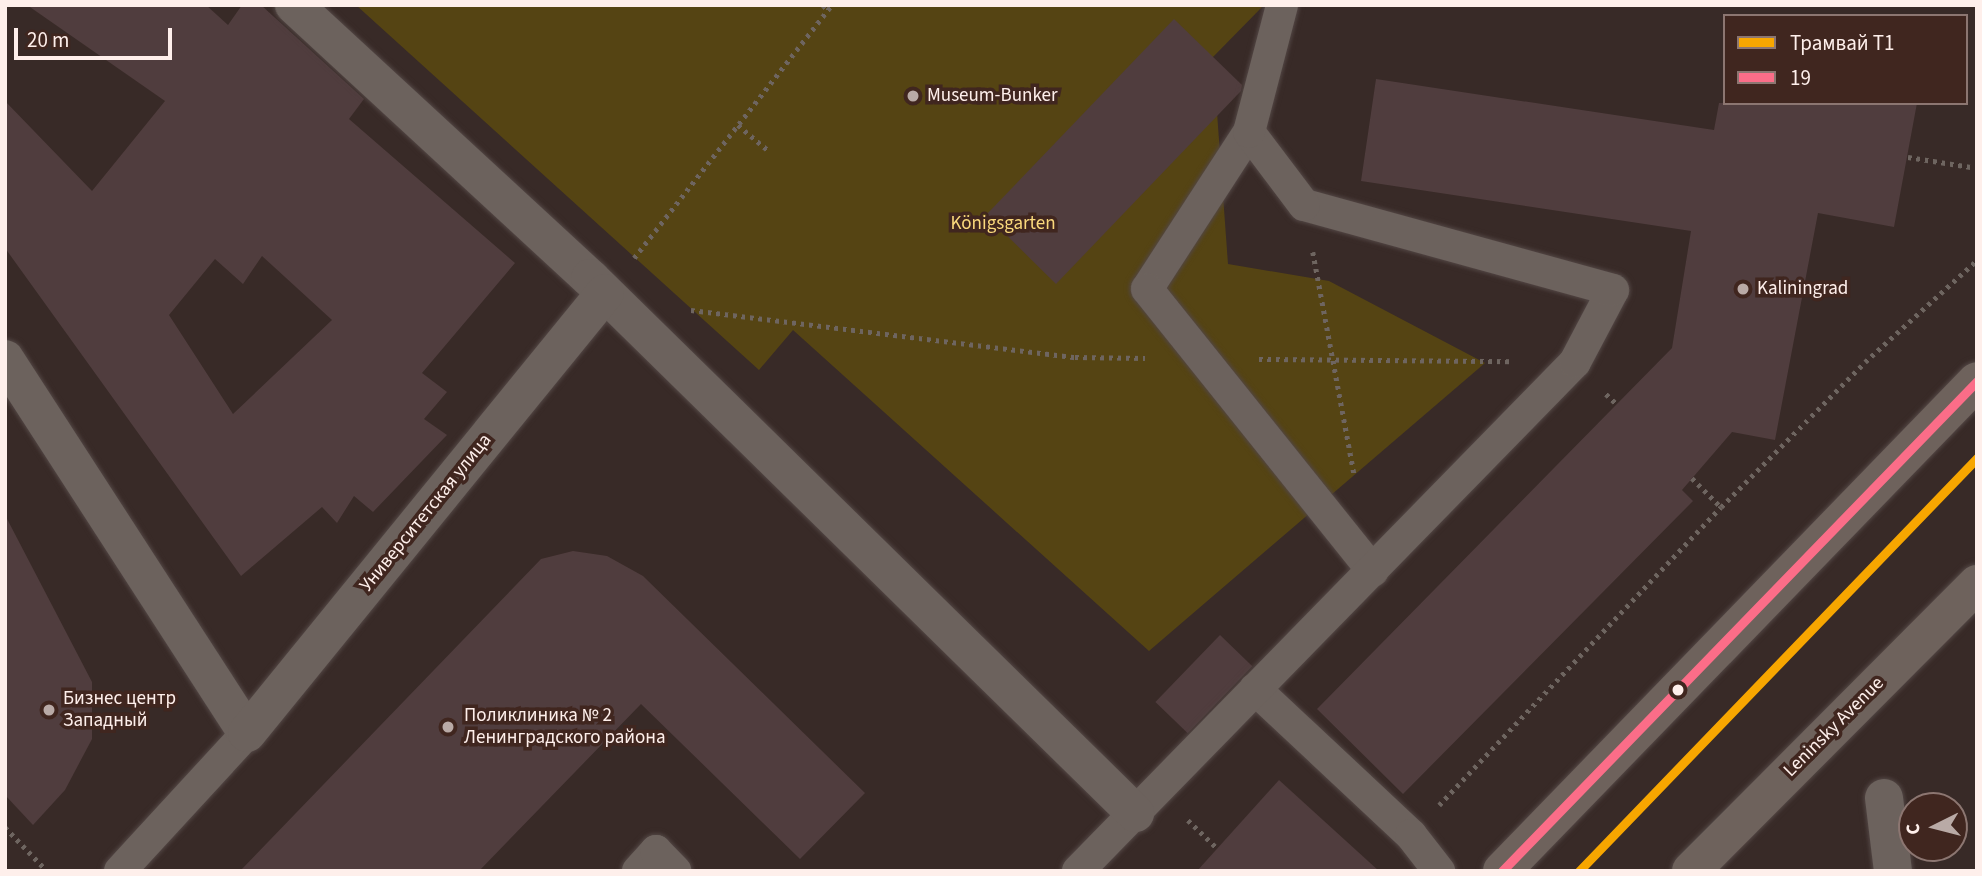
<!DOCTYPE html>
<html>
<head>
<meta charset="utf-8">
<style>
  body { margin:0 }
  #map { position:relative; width:1982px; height:876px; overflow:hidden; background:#382a27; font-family:"Source Sans 3",sans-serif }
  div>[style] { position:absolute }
  .green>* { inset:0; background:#554413 }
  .building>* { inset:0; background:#503d3e; transform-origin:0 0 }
  .path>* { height:4.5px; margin-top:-2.25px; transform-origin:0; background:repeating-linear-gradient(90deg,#6e6560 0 3.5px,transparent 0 8.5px) }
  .roads { filter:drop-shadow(0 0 2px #524644) drop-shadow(0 0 2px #524644) }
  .service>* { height:32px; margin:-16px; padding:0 16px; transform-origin:16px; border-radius:16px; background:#6c625d }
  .minor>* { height:38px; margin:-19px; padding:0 19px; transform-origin:19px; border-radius:19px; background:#6c625d }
  .primary>* { height:38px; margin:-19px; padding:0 19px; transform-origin:19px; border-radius:19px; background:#6e625c }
  .bus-1>* { height:9px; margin:-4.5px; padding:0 4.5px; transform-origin:4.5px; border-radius:4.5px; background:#fb6d88 }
  .tram-1>* { height:9px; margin:-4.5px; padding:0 4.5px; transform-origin:4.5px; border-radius:4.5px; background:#f7a600 }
  .dots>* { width:19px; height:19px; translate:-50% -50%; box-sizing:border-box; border:4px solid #40261f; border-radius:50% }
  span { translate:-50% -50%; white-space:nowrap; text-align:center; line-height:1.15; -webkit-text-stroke:7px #40261f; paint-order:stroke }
  .poi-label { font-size:19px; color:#feefeb }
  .left { translate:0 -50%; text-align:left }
  .park-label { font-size:19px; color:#fad97c }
  .street-label { font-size:19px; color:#feefeb }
  .frame { position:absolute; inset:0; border:7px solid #feefeb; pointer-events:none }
  .legend { position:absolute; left:1723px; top:14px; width:245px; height:91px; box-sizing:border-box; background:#40261f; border:2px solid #8c7671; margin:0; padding:9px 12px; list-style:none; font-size:21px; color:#feefeb }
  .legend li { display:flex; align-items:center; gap:14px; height:35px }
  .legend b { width:35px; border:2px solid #8c7671 }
  .north { position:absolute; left:1898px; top:792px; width:70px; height:70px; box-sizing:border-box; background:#40261f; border:2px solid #8c7671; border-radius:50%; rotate:264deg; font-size:19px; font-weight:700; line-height:28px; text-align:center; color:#feefeb }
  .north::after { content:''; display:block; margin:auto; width:24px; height:32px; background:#b9aaa6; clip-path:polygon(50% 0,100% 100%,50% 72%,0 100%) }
  .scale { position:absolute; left:14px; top:28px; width:158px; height:32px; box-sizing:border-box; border:4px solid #feefeb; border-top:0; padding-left:9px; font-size:21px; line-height:24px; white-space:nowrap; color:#feefeb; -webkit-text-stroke:5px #40261f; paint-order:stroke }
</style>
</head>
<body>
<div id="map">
  <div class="green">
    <div style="clip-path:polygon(356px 5px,1264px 5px,1213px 57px,1228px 264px,1329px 281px,1485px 363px,1149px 651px,793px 330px,759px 370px)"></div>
  </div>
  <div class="building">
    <div style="clip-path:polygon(evenodd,27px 5px,206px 5px,228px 25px,242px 5px,261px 5px,364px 99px,349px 119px,515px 263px,422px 373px,447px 392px,424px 419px,447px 435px,373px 512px,354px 496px,337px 523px,322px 507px,241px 576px,5px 248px,5px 101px,92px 191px,165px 101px,27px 5px,262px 256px,332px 320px,233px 414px,169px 315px,215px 259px,243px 284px,262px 256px)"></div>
    <div style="clip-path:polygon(1174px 19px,1242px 85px,1241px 91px,1056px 284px,986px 215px)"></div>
    <div style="clip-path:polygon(1376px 79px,1714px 130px,1719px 103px,1917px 103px,1894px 227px,1818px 213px,1775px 440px,1732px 432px,1682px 490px,1693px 501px,1403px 794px,1317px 709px,1672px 348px,1691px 231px,1361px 181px)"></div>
    <div style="clip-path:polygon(5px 515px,92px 682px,92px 739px,65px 790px,33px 825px,5px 795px)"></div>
    <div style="clip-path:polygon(573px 551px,607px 556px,643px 576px,865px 793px,800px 859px,641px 704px,479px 871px,240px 871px,541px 559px)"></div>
    <div style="left:1220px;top:635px;width:45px;height:93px;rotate:44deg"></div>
    <div style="clip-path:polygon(1279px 780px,1379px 871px,1197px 871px)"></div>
  </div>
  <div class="path">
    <div style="left:823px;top:5px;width:7px;rotate:45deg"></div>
    <div style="left:738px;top:125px;width:39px;rotate:40deg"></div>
    <div style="left:1908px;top:157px;width:70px;rotate:9.1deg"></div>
    <div style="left:1313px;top:252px;width:226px;rotate:79.5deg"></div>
    <div style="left:634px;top:258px;width:321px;rotate:-52deg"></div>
    <div style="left:691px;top:310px;width:387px;rotate:7deg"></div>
    <div style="left:1075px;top:357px;width:70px;rotate:0.8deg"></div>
    <div style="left:1259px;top:359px;width:254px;rotate:0.5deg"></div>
    <div style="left:1606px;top:394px;width:16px;rotate:43deg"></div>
    <div style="left:1692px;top:478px;width:41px;rotate:45deg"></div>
    <div style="left:1439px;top:805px;width:410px;rotate:-46.6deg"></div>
    <div style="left:1721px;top:507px;width:204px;rotate:-45.2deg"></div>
    <div style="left:1865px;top:362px;width:151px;rotate:-42.3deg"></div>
    <div style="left:1188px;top:820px;width:40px;rotate:44deg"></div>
    <div style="left:5px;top:827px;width:61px;rotate:46.3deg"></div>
  </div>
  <div class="roads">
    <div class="service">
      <div style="left:1249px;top:132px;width:187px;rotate:123deg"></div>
      <div style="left:1147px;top:289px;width:361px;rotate:51.3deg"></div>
      <div style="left:1255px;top:689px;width:214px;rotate:43.1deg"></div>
      <div style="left:1411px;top:835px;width:46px;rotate:52.1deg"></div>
      <div style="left:120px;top:871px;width:188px;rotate:-47.4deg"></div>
      <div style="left:638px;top:871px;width:27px;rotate:-48deg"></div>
      <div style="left:656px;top:851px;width:28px;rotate:46deg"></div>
      <div style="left:1078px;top:871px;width:711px;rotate:-45.68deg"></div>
      <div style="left:1575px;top:362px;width:81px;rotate:-62.2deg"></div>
      <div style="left:1613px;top:290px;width:320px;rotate:-164.6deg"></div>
      <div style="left:1304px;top:205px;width:91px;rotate:-127deg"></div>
      <div style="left:1249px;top:132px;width:131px;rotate:-75.4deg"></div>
    </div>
    <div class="minor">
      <div style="left:294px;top:5px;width:403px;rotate:42.7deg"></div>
      <div style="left:590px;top:278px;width:764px;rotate:44.47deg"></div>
      <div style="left:5px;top:359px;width:445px;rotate:57.1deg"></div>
      <div style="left:247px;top:733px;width:567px;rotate:-50.87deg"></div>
      <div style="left:1884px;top:798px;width:74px;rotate:83deg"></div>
    </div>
    <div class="primary">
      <div style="left:1502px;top:871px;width:682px;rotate:-45.89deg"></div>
      <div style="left:1691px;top:871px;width:405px;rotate:-45.1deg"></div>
    </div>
  </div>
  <div class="bus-1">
    <div style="left:1502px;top:871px;width:682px;rotate:-45.89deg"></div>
  </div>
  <div class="tram-1">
    <div style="left:1579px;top:871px;width:574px;rotate:-46.06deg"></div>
  </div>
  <div class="dots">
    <div style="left:913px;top:96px;background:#b9aaa6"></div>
    <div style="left:1743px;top:289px;background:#b9aaa6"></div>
    <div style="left:1678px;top:690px;background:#feefeb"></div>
    <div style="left:49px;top:710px;background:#b9aaa6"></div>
    <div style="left:448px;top:727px;background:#b9aaa6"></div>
  </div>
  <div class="poi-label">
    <span class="left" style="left:927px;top:96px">Museum-Bunker</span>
    <span class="left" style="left:1757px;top:289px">Kaliningrad</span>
    <span class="left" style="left:63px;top:710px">Бизнес центр<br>Западный</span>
    <span class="left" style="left:464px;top:727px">Поликлиника № 2<br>Ленинградского района</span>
  </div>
  <div class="park-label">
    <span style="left:1003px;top:224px">Königsgarten</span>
  </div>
  <div class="street-label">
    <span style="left:426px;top:513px;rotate:-51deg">Университетская улица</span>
    <span style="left:1834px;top:727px;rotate:-45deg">Leninsky Avenue</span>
  </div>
  <div class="frame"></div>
  <ul class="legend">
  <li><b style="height:9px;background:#f7a600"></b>Трамвай T1</li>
  <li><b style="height:9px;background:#fb6d88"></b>19</li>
  </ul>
  <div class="north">С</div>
  <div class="scale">20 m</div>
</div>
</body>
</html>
